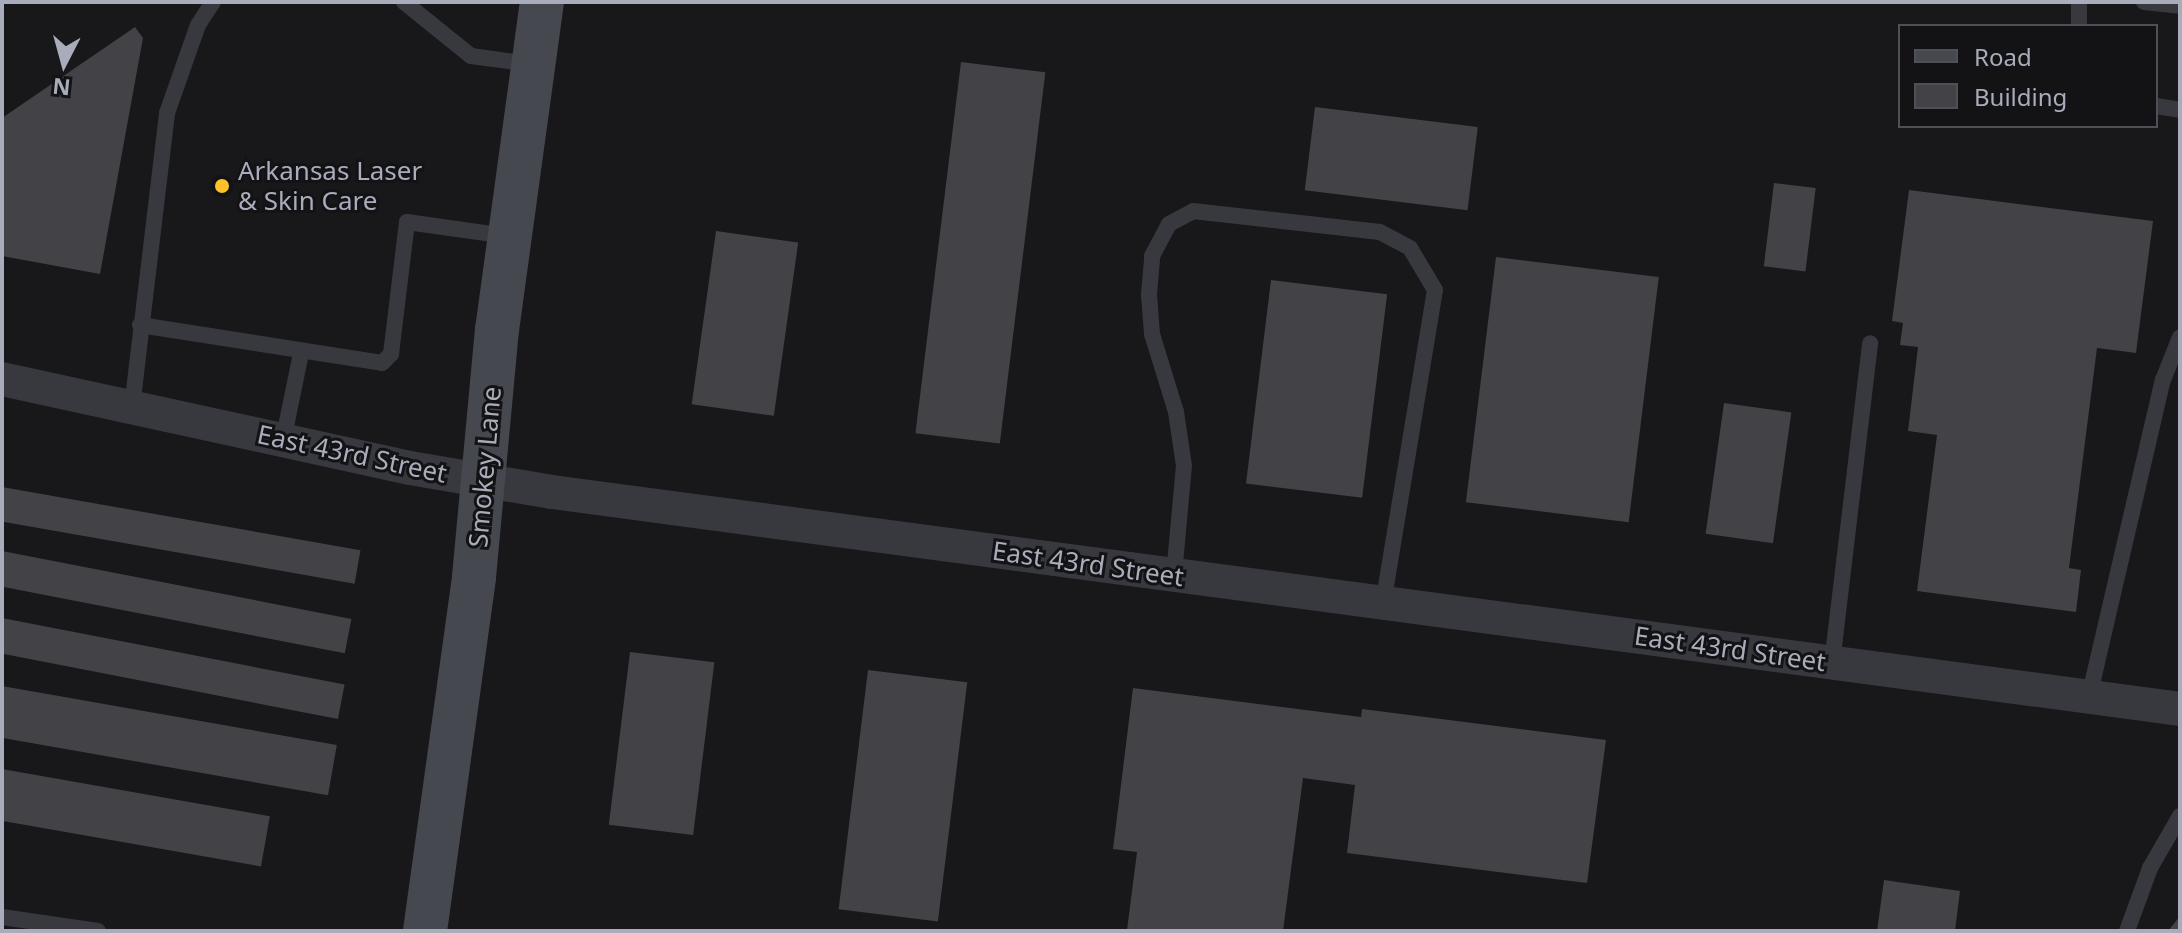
<!DOCTYPE html>
<html>
<head>
<meta charset="utf-8">
<style>
  body { margin:0 }
  #map { position:relative; width:2182px; height:933px; overflow:hidden; background:#18171a; font-family:"Noto Sans",sans-serif }
  div>[style] { position:absolute }
  .building>* { inset:0; background:#424247; transform-origin:0 0 }
  .lane>* { height:16px; margin:-8px; padding:0 8px; transform-origin:8px; border-radius:8px; background:#38393f }
  .street>* { height:34px; margin:-17px; padding:0 17px; transform-origin:17px; border-radius:17px; background:#38393f }
  .secondary>* { height:44px; margin:-22px; padding:0 22px; transform-origin:22px; border-radius:22px; background:#46484f }
  .dots>* { width:22px; height:22px; translate:-50% -50%; box-sizing:border-box; border:4px solid #131215; border-radius:50% }
  span { translate:-50% -50%; white-space:nowrap; text-align:center; line-height:1.15; -webkit-text-stroke:6px #131215; paint-order:stroke }
  .poi-label { font-size:26px; color:#a9adbb }
  .left { translate:0 -50%; text-align:left }
  .street-label { font-size:26px; color:#a9adbb }
  .frame { position:absolute; inset:0; border:4px solid #a9adbb; pointer-events:none }
  .legend { position:absolute; left:1898px; top:24px; width:260px; height:104px; box-sizing:border-box; background:#131215; border:2px solid #4f5057; margin:0; padding:10px 14px; list-style:none; font-size:24px; color:#a9adbb }
  .legend li { display:flex; align-items:center; gap:16px; height:40px }
  .legend b { width:40px; border:2px solid #4f5057 }
  .north { position:absolute; left:24px; top:24px; width:80px; height:80px; -webkit-text-stroke:6px #131215; paint-order:stroke; rotate:186deg; font-size:22px; font-weight:700; line-height:32px; text-align:center; color:#a9adbb }
  .north::after { content:''; display:block; margin:auto; width:28px; height:36px; background:#a9adbb; clip-path:polygon(50% 0,100% 100%,50% 72%,0 100%) }
</style>
</head>
<body>
<div id="map">
  <div class="building">
    <div style="clip-path:polygon(135px 27px,143px 38px,100px 274px,2px 256px,2px 118px)"></div>
    <div style="left:961px;top:62px;width:85px;height:374px;rotate:7deg"></div>
    <div style="left:1315px;top:107px;width:164px;height:84px;rotate:7deg"></div>
    <div style="left:1774px;top:183px;width:42px;height:84px;rotate:7deg"></div>
    <div style="clip-path:polygon(1909px 190px,2153px 221px,2136px 353px,2097px 348px,2069px 568px,2081px 570px,2076px 612px,1917px 591px,1937px 435px,1908px 431px,1918px 347px,1900px 345px,1903px 323px,1892px 321px)"></div>
    <div style="left:716px;top:231px;width:83px;height:175px;rotate:8deg"></div>
    <div style="left:1496px;top:257px;width:164px;height:247px;rotate:7deg"></div>
    <div style="left:1271px;top:280px;width:117px;height:205px;rotate:7deg"></div>
    <div style="left:1724px;top:403px;width:68px;height:132px;rotate:8deg"></div>
    <div style="left:2px;top:487px;width:364px;height:34px;rotate:10deg"></div>
    <div style="left:2px;top:551px;width:356px;height:35px;rotate:11deg"></div>
    <div style="left:2px;top:618px;width:349px;height:35px;rotate:11deg"></div>
    <div style="left:630px;top:652px;width:85px;height:174px;rotate:7deg"></div>
    <div style="left:868px;top:670px;width:100px;height:241px;rotate:7deg"></div>
    <div style="left:2px;top:686px;width:340px;height:51px;rotate:10deg"></div>
    <div style="clip-path:polygon(1133px 688px,1361px 717px,1362px 709px,1606px 740px,1587px 883px,1347px 853px,1355px 785px,1303px 778px,1283px 931px,1127px 930px,1137px 852px,1113px 849px)"></div>
    <div style="left:2px;top:769px;width:272px;height:51px;rotate:10deg"></div>
    <div style="clip-path:polygon(1884px 880px,1960px 891px,1955px 931px,1877px 931px)"></div>
    <div style="clip-path:polygon(2180px 916px,2180px 931px,2168px 931px)"></div>
  </div>
  <div class="lane">
    <div style="left:404px;top:2px;width:86px;rotate:38.9deg"></div>
    <div style="left:471px;top:56px;width:60px;rotate:7.7deg"></div>
    <div style="left:2079px;top:2px;width:24px;rotate:90deg"></div>
    <div style="left:2144px;top:2px;width:36px;rotate:6deg"></div>
    <div style="left:2156px;top:106px;width:24px;rotate:9deg"></div>
    <div style="left:140px;top:325px;width:245px;rotate:8.9deg"></div>
    <div style="left:382px;top:363px;width:13px;rotate:-45deg"></div>
    <div style="left:391px;top:354px;width:133px;rotate:-83.1deg"></div>
    <div style="left:407px;top:222px;width:101px;rotate:8deg"></div>
    <div style="left:132px;top:407px;width:296px;rotate:-83.2deg"></div>
    <div style="left:167px;top:113px;width:93px;rotate:-70.6deg"></div>
    <div style="left:198px;top:25px;width:27px;rotate:-57deg"></div>
    <div style="left:283px;top:441px;width:90px;rotate:-78.4deg"></div>
    <div style="left:1174px;top:575px;width:109px;rotate:-84.8deg"></div>
    <div style="left:1184px;top:466px;width:55px;rotate:-98.4deg"></div>
    <div style="left:1176px;top:412px;width:82px;rotate:-107.1deg"></div>
    <div style="left:1152px;top:334px;width:40px;rotate:-94.3deg"></div>
    <div style="left:1149px;top:294px;width:38px;rotate:-85deg"></div>
    <div style="left:1152px;top:256px;width:36px;rotate:-62deg"></div>
    <div style="left:1169px;top:224px;width:27px;rotate:-28deg"></div>
    <div style="left:1193px;top:211px;width:188px;rotate:6.4deg"></div>
    <div style="left:1380px;top:232px;width:34px;rotate:28deg"></div>
    <div style="left:1410px;top:248px;width:49px;rotate:59.2deg"></div>
    <div style="left:1435px;top:290px;width:317px;rotate:99.4deg"></div>
    <div style="left:1832px;top:663px;width:322px;rotate:-83.2deg"></div>
    <div style="left:2089px;top:697px;width:326px;rotate:-76.9deg"></div>
    <div style="left:2163px;top:380px;width:46px;rotate:-68.4deg"></div>
    <div style="left:2px;top:917px;width:97px;rotate:8.3deg"></div>
    <div style="left:2127px;top:931px;width:67px;rotate:-69.9deg"></div>
    <div style="left:2150px;top:868px;width:60px;rotate:-60deg"></div>
  </div>
  <div class="street">
    <div style="left:2px;top:379px;width:418px;rotate:12.3deg"></div>
    <div style="left:410px;top:468px;width:144px;rotate:9.6deg"></div>
    <div style="left:552px;top:492px;width:1642px;rotate:7.59deg"></div>
  </div>
  <div class="secondary">
    <div style="left:425px;top:931px;width:357px;rotate:-82.1deg"></div>
    <div style="left:474px;top:577px;width:248px;rotate:-84.7deg"></div>
    <div style="left:497px;top:330px;width:331px;rotate:-82.2deg"></div>
  </div>
  <div class="dots">
    <div style="left:222px;top:186px;background:#ffc12a"></div>
  </div>
  <div class="poi-label">
    <span class="left" style="left:238px;top:186px">Arkansas Laser<br>&amp; Skin Care</span>
  </div>
  <div class="street-label">
    <span style="left:352px;top:454px;rotate:12deg">East 43rd Street</span>
    <span style="left:485px;top:467px;rotate:-85deg">Smokey Lane</span>
    <span style="left:1088px;top:564px;rotate:8deg">East 43rd Street</span>
    <span style="left:1730px;top:649px;rotate:8deg">East 43rd Street</span>
  </div>
  <div class="frame"></div>
  <ul class="legend">
  <li><b style="height:10px;background:#46484f"></b>Road</li>
  <li><b style="height:22px;background:#424247"></b>Building</li>
  </ul>
  <div class="north">N</div>
</div>
</body>
</html>
